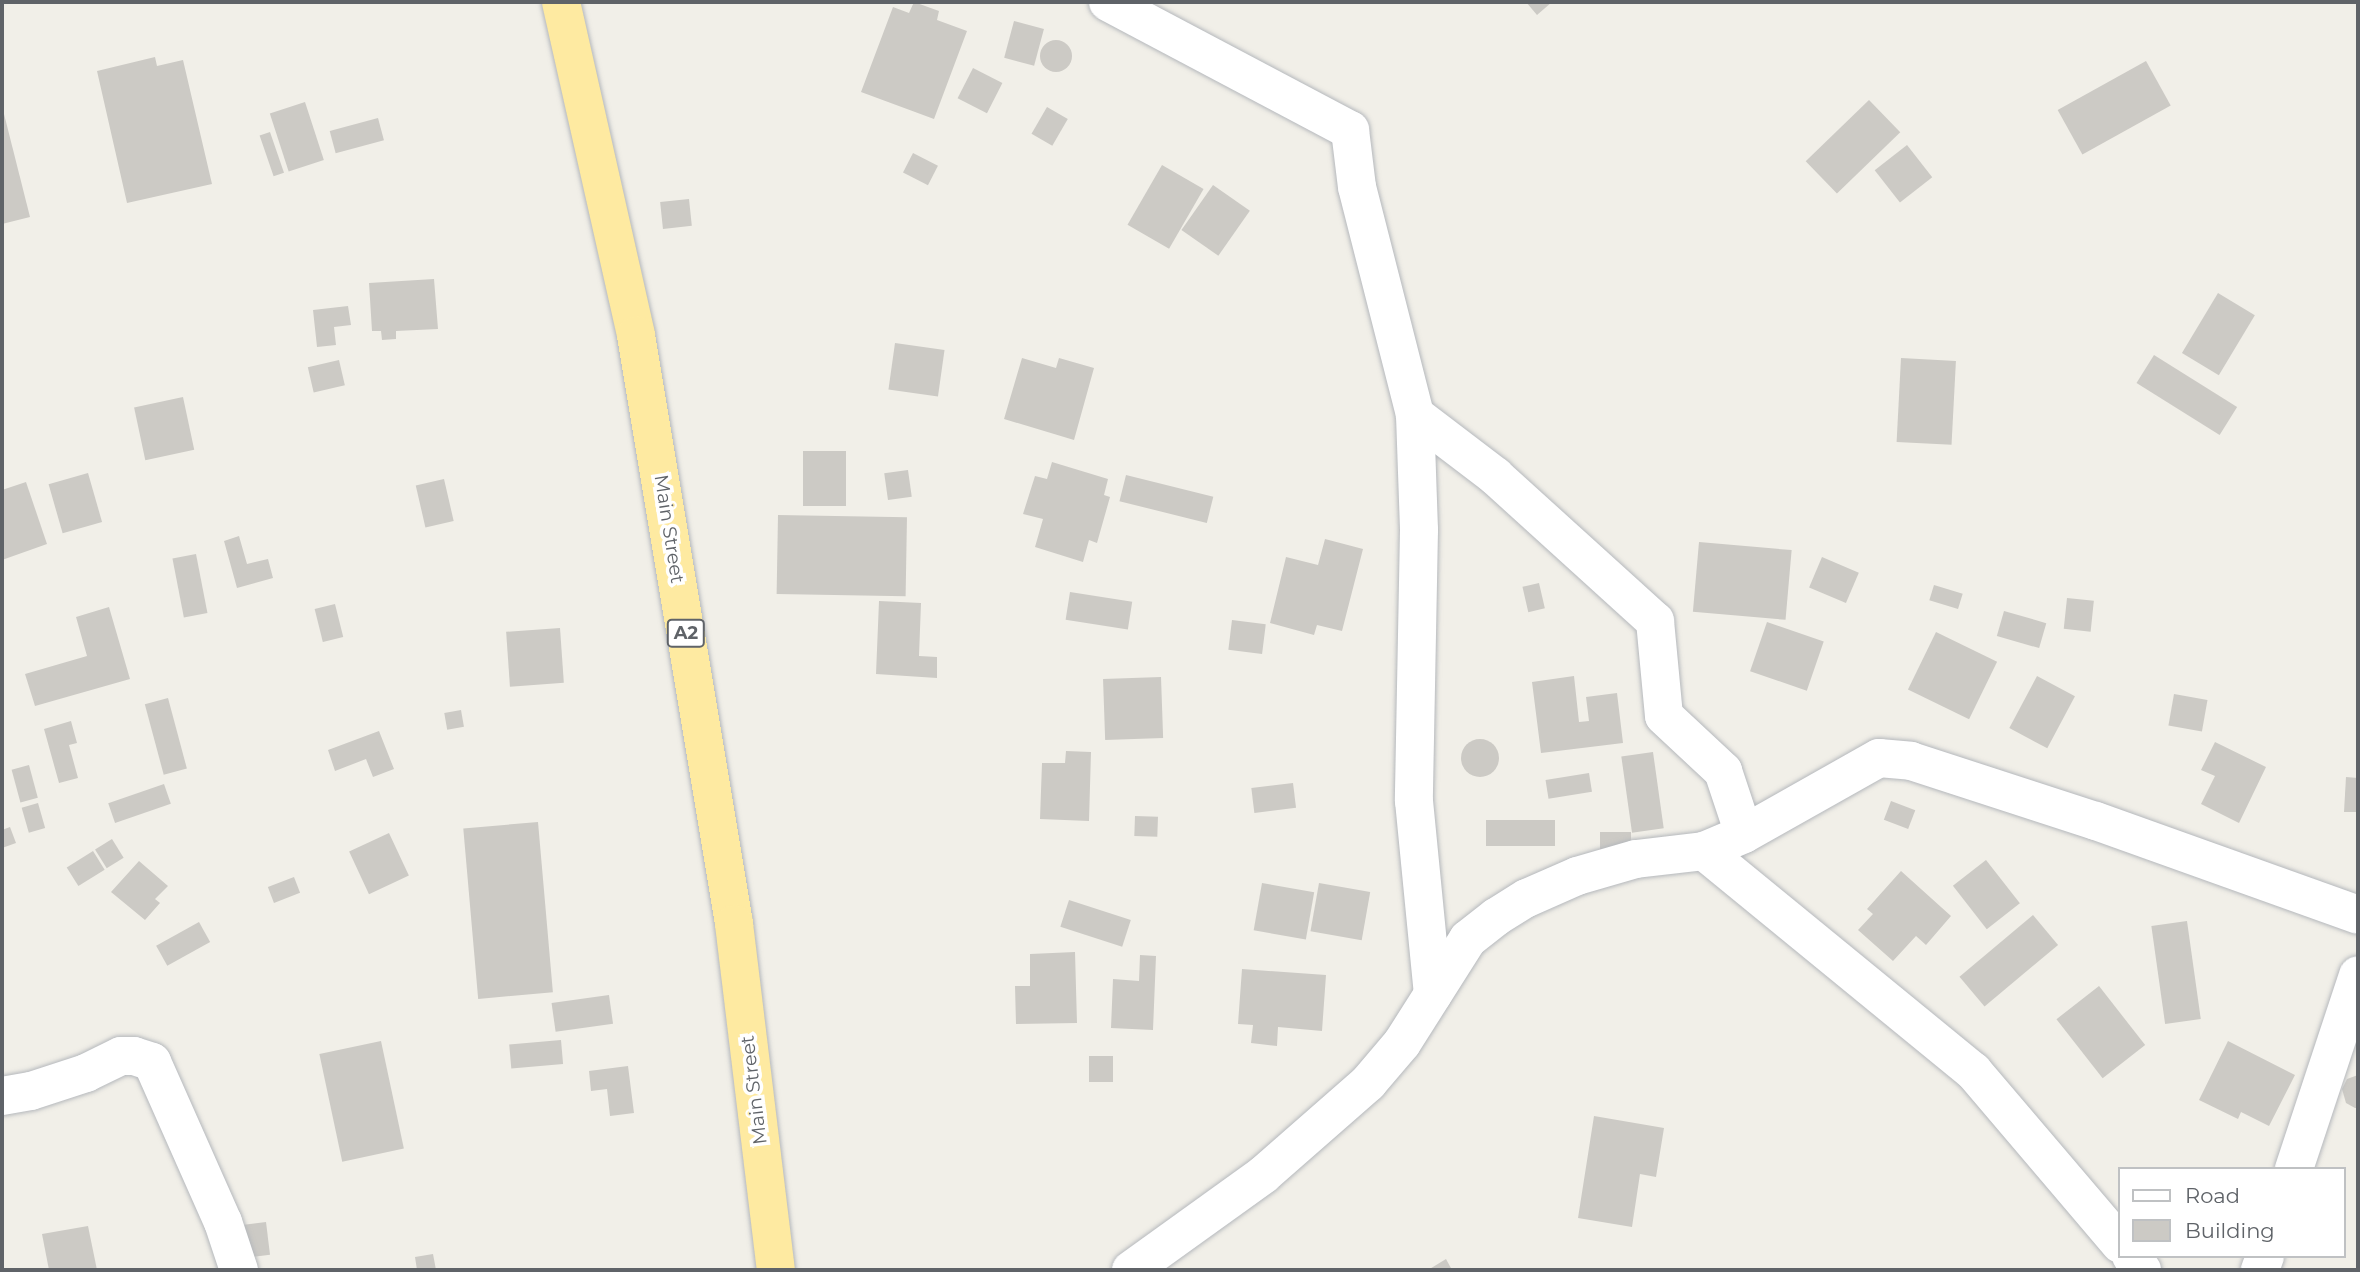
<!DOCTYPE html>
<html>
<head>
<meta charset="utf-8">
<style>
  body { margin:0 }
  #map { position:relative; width:2360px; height:1272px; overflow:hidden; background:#f1efe8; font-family:Montserrat,sans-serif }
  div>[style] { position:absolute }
  .building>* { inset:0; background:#cccac5; transform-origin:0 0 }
  .round { border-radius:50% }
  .roads { filter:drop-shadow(0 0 2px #b5b8bc) drop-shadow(0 0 2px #b5b8bc) }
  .minor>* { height:38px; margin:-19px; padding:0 19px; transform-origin:19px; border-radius:19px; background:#fff }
  .trunk>* { height:38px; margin:-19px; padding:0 19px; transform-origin:19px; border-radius:19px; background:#feeaa1 }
  span { translate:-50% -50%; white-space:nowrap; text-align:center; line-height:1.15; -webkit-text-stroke:7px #fff; paint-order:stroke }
  .shield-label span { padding:2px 5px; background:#fff; border:2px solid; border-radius:5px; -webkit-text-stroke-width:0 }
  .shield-label { font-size:18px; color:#5f6368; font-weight:700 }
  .street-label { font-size:19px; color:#5f6368 }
  .frame { position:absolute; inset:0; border:4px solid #5f6368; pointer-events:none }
  .legend { position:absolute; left:2118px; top:1167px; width:228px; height:91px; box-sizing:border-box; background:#fff; border:2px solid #bfc1c3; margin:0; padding:9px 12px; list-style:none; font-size:21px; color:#5f6368 }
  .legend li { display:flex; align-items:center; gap:14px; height:35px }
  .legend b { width:35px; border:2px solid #bfc1c3 }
</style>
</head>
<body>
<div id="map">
  <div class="building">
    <div style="clip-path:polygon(914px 2px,939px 11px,937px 20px,967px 31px,934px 119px,861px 92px,893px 7px,909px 13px)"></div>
    <div style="clip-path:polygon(1526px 2px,1552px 2px,1537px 15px)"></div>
    <div style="left:1014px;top:21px;width:31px;height:38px;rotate:15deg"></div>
    <div class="round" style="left:1040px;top:40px;width:32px;height:32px"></div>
    <div style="clip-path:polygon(155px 57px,157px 66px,183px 60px,212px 184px,127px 203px,97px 71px)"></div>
    <div style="left:2146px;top:61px;width:51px;height:101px;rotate:61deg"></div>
    <div style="left:973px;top:68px;width:33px;height:34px;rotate:27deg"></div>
    <div style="left:1869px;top:100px;width:45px;height:88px;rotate:46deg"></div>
    <div style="left:305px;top:102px;width:61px;height:37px;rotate:72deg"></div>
    <div style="clip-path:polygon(2px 106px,30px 217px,2px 224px)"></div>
    <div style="left:1047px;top:107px;width:24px;height:31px;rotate:30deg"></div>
    <div style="left:378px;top:118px;width:23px;height:50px;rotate:75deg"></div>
    <div style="left:270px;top:132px;width:43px;height:11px;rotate:71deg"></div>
    <div style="left:1907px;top:145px;width:41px;height:41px;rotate:52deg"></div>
    <div style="left:913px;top:153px;width:28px;height:22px;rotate:27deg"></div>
    <div style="left:1162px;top:165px;width:48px;height:69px;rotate:30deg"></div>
    <div style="left:1213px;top:185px;width:45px;height:55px;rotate:35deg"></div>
    <div style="left:689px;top:199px;width:27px;height:29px;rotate:84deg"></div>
    <div style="clip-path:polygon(434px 279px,438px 329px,396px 331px,396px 339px,382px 340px,381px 331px,372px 331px,369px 283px)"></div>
    <div style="left:2218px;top:293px;width:43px;height:70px;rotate:31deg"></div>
    <div style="clip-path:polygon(348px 306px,351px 325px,334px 327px,336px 345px,317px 347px,313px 310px)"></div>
    <div style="left:895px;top:343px;width:50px;height:47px;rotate:8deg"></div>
    <div style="left:2154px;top:355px;width:98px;height:33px;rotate:32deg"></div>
    <div style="clip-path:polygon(1022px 358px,1056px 368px,1059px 358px,1094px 368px,1074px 440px,1004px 419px)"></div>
    <div style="left:1901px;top:358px;width:55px;height:84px;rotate:3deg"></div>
    <div style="left:339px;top:360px;width:26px;height:32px;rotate:77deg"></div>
    <div style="left:183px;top:397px;width:54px;height:50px;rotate:78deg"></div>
    <div style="left:803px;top:451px;width:43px;height:55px"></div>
    <div style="clip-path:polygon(1052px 462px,1108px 479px,1104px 495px,1110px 497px,1097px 543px,1089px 540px,1083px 562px,1035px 547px,1043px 519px,1023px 514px,1035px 476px,1047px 479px)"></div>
    <div style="left:908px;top:470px;width:27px;height:24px;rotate:82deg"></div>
    <div style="left:88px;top:473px;width:51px;height:41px;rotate:74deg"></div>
    <div style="left:1126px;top:475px;width:90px;height:27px;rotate:14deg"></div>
    <div style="left:444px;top:479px;width:43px;height:29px;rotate:77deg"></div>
    <div style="clip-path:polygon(26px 482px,47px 544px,2px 560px,2px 490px)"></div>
    <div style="left:778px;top:515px;width:129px;height:79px;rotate:1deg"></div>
    <div style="clip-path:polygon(239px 536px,247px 564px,268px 559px,273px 578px,237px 588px,224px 541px)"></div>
    <div style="clip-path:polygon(1325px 539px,1363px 549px,1342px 631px,1317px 625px,1314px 635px,1270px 623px,1286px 557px,1318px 565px)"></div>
    <div style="left:1699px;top:542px;width:93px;height:70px;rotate:5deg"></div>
    <div style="left:196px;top:554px;width:60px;height:24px;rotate:79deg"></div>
    <div style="left:1822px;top:557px;width:40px;height:33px;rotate:23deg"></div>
    <div style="left:1539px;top:583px;width:26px;height:17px;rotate:77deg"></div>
    <div style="left:1934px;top:585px;width:30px;height:16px;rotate:17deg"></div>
    <div style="left:1070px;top:592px;width:63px;height:28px;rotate:9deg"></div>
    <div style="left:2067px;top:598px;width:27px;height:31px;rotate:6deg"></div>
    <div style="clip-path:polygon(879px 601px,921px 603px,919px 656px,937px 657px,937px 678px,876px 674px)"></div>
    <div style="left:335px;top:604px;width:34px;height:21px;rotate:76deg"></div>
    <div style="clip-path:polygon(109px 607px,130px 679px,35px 706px,25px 674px,87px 656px,76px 617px)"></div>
    <div style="left:2004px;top:611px;width:44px;height:26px;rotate:16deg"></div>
    <div style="left:1232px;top:620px;width:34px;height:30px;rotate:7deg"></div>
    <div style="left:1767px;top:622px;width:60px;height:52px;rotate:19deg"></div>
    <div style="left:560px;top:628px;width:55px;height:54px;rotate:86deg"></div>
    <div style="left:1936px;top:632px;width:68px;height:64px;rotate:26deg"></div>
    <div style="clip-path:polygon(1574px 676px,1579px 722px,1589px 721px,1586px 697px,1617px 693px,1623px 743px,1541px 753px,1532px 682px)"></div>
    <div style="left:2037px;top:676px;width:43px;height:59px;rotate:28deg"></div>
    <div style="left:1161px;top:677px;width:61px;height:58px;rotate:88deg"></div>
    <div style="left:2174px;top:694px;width:34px;height:32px;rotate:10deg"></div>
    <div style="left:168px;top:698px;width:73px;height:24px;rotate:75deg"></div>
    <div style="left:461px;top:710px;width:17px;height:17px;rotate:80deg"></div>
    <div style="clip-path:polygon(71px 721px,77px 743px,69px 745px,78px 778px,59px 783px,44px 729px)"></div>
    <div style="clip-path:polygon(379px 731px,394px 769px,373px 777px,366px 759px,335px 771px,328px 750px)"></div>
    <div class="round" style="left:1461px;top:739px;width:38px;height:38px"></div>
    <div style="clip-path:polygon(2215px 742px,2266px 767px,2239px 823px,2201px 804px,2215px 776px,2201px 770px)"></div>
    <div style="clip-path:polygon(1066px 751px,1091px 752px,1089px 821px,1040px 819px,1042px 763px,1065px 763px)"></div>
    <div style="left:1653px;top:752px;width:77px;height:32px;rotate:82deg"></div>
    <div style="left:29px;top:765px;width:34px;height:18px;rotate:75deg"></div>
    <div style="left:1589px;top:773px;width:19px;height:44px;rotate:81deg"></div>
    <div style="clip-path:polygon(2346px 777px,2358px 778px,2358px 812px,2344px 812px)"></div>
    <div style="left:1293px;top:783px;width:25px;height:42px;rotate:83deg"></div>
    <div style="left:164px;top:784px;width:21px;height:59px;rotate:71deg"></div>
    <div style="left:1891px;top:801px;width:26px;height:20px;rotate:21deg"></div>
    <div style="left:38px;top:803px;width:26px;height:17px;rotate:74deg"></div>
    <div style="left:1135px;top:816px;width:23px;height:20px;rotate:2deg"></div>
    <div style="left:1486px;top:820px;width:69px;height:26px"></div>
    <div style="left:538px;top:822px;width:171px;height:75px;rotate:85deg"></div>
    <div style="clip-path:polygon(10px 827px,16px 843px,2px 848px,2px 830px)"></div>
    <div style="left:1631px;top:832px;width:18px;height:31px;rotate:90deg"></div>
    <div style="left:389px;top:833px;width:47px;height:44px;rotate:65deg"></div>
    <div style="left:112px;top:839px;width:22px;height:20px;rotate:58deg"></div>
    <div style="left:93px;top:851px;width:22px;height:31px;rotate:58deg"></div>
    <div style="left:1986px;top:860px;width:55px;height:42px;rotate:52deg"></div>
    <div style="clip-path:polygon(139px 861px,168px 886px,155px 899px,160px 903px,145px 920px,111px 892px)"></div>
    <div style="clip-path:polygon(1901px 871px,1951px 916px,1926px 945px,1916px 936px,1893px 961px,1858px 930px,1873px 914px,1867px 909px)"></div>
    <div style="left:294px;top:877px;width:17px;height:28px;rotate:69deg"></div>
    <div style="left:1262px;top:883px;width:53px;height:48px;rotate:10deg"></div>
    <div style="left:1319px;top:883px;width:52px;height:49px;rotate:10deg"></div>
    <div style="left:1069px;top:900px;width:65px;height:28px;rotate:18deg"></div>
    <div style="left:2033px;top:915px;width:39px;height:96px;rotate:50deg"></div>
    <div style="left:2187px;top:921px;width:99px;height:36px;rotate:82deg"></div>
    <div style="left:199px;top:922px;width:23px;height:49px;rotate:61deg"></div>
    <div style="clip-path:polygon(1075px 952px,1077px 1023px,1016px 1024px,1015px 986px,1030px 986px,1030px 954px)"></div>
    <div style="clip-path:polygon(1140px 955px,1156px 956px,1153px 1030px,1111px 1028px,1113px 979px,1139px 981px)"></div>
    <div style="clip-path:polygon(1242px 969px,1326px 975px,1322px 1031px,1278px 1027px,1277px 1046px,1251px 1043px,1253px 1025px,1238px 1024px)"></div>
    <div style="left:2099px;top:986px;width:75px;height:54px;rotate:52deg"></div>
    <div style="left:609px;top:995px;width:29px;height:58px;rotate:82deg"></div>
    <div style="left:561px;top:1040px;width:24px;height:52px;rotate:85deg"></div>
    <div style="left:381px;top:1041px;width:110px;height:63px;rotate:78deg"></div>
    <div style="clip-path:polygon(2228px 1041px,2295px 1075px,2269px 1126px,2241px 1112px,2238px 1119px,2199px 1100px)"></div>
    <div style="left:1089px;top:1056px;width:24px;height:26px"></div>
    <div style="clip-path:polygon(628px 1066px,634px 1113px,610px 1116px,607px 1089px,591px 1091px,589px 1071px)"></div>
    <div style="clip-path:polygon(2358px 1075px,2358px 1108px,2355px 1108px,2346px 1103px,2342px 1089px,2347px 1079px)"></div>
    <div style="clip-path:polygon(1594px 1116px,1664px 1128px,1656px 1177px,1640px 1174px,1632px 1227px,1578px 1218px)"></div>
    <div style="left:266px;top:1222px;width:33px;height:22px;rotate:83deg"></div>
    <div style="clip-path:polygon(88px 1226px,97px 1270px,49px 1270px,42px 1234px)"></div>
    <div style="clip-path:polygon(433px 1254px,436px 1270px,417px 1270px,415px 1257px)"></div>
    <div style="clip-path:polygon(1446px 1259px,1452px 1270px,1428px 1270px)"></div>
  </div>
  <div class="roads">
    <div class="minor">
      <div style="left:1108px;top:2px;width:274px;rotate:27.9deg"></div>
      <div style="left:1350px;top:130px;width:57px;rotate:83deg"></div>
      <div style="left:1357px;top:187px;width:235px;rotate:75.7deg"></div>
      <div style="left:1415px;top:415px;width:115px;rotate:88deg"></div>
      <div style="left:1419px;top:530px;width:271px;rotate:91.1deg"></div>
      <div style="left:1414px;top:801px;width:194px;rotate:84.4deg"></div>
      <div style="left:1415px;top:415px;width:101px;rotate:37.3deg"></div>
      <div style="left:1495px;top:476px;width:216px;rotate:42.2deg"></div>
      <div style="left:1655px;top:621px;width:95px;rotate:84.6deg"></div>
      <div style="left:1664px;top:716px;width:81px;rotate:43deg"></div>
      <div style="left:1723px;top:771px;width:66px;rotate:71.6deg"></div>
      <div style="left:1704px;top:851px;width:348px;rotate:39.3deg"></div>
      <div style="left:1973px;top:1071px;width:227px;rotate:49.6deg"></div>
      <div style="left:2px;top:1096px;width:29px;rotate:-10deg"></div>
      <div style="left:31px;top:1091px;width:58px;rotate:-18.1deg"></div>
      <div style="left:86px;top:1073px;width:39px;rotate:-26deg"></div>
      <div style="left:121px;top:1056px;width:13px"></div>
      <div style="left:134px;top:1056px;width:19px;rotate:18deg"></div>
      <div style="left:152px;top:1062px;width:175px;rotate:66.1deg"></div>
      <div style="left:223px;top:1222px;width:51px;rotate:71.6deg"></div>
      <div style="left:2294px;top:1169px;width:204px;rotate:-71.7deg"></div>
      <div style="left:2131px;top:1256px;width:18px;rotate:52deg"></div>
      <div style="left:1131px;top:1270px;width:163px;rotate:-35.7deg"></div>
      <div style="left:1263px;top:1175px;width:140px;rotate:-41.2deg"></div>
      <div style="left:1368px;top:1083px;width:52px;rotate:-49.6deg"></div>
      <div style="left:1402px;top:1043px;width:123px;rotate:-57.6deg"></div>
      <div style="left:1468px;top:939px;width:36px;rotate:-38deg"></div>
      <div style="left:1496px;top:917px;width:36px;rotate:-32deg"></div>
      <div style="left:1527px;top:898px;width:55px;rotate:-23.7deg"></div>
      <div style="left:1577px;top:876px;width:61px;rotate:-16.1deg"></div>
      <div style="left:1636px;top:859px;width:68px;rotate:-6.7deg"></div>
      <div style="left:1704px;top:851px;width:43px;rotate:-23deg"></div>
      <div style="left:1744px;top:834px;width:155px;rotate:-29.4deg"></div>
      <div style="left:1879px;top:758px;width:32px;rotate:5deg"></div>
      <div style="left:1911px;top:761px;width:194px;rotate:18deg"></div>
      <div style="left:2096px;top:821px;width:278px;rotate:19.7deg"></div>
      <div style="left:2260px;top:1270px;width:15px;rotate:-70deg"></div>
    </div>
    <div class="trunk">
      <div style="left:561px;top:2px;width:341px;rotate:77.3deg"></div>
      <div style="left:636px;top:335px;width:597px;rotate:80.55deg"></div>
      <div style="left:734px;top:924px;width:349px;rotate:83.1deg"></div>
    </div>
  </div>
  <div class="shield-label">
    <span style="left:686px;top:633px">A2</span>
  </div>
  <div class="street-label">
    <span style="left:669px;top:529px;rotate:81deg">Main Street</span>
    <span style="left:754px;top:1090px;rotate:-97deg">Main Street</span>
  </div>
  <div class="frame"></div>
  <ul class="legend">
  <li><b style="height:9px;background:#fff"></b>Road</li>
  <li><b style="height:19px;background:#cccac5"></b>Building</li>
  </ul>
</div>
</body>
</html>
